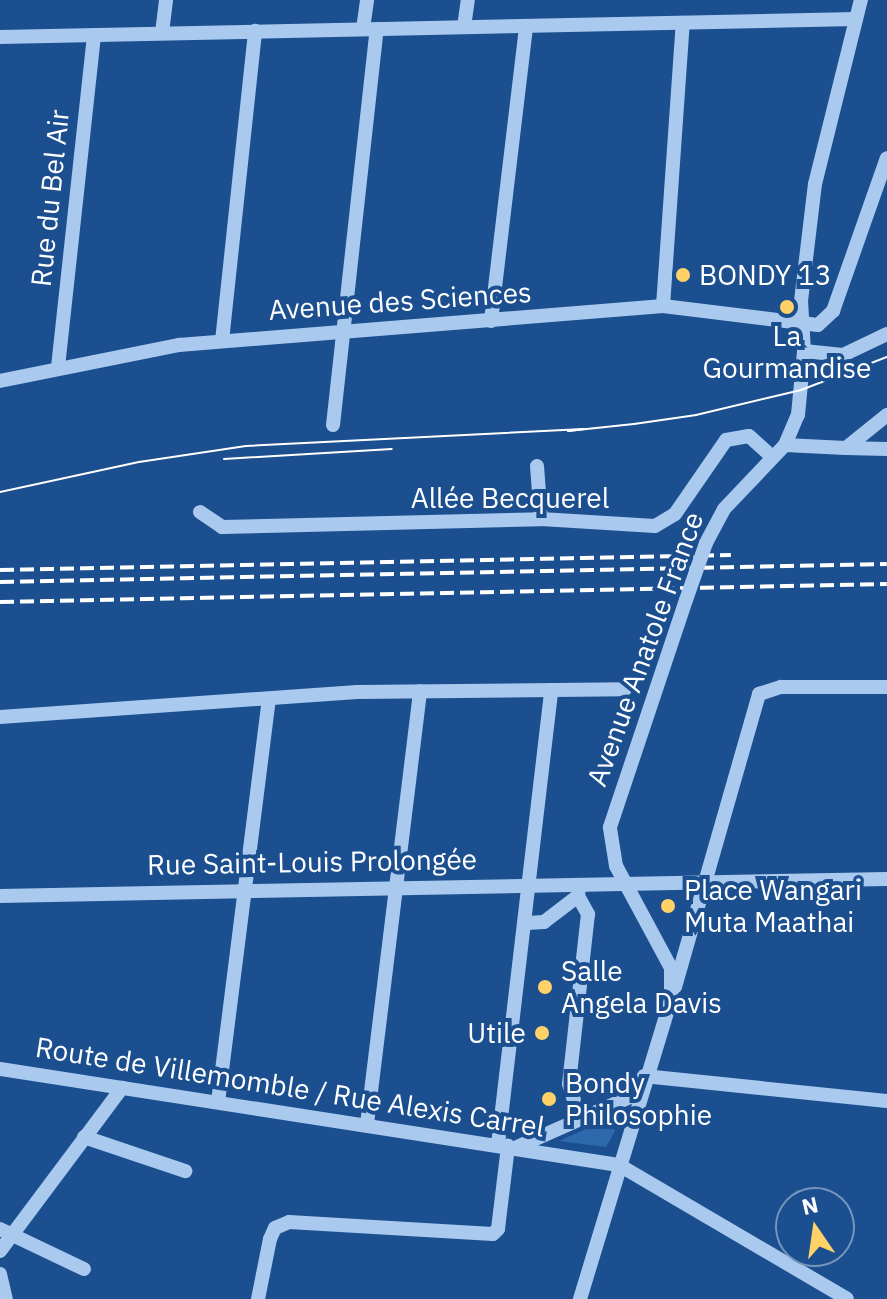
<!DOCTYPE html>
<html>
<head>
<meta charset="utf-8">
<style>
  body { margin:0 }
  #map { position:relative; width:887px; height:1299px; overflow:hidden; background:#1b4f8f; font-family:"IBM Plex Sans",sans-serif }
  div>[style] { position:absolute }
  .green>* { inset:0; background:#2e69ad }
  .minor>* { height:14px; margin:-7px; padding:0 7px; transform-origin:7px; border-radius:7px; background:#a9c9ee }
  .tram>* { height:2px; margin:-1px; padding:0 1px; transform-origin:1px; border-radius:1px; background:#fff }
  .rail>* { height:4px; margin-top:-2px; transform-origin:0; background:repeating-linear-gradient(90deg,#fff 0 14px,transparent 0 20px) }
  .minor-bridge>* { height:14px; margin:-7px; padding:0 7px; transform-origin:7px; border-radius:7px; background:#a9c9ee }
  .dots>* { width:22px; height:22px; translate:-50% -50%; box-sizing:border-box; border:4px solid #1b4f8f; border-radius:50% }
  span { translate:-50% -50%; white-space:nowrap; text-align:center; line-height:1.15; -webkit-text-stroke:8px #1b4f8f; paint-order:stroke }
  .street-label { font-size:28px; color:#fff }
  .poi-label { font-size:28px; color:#fff }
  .left { translate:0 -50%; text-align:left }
  .right { translate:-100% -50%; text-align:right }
  .north { position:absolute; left:775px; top:1187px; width:80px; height:80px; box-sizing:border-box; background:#1b4f8f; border:2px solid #7695bc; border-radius:50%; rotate:347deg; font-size:22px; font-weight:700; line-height:32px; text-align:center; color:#fff }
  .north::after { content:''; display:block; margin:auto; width:28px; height:36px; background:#ffd166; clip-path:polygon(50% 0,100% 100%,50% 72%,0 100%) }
</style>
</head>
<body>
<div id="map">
  <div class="green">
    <div style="clip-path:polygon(606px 1120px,615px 1131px,606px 1147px,559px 1141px)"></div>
  </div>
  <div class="minor">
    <div style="left:464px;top:27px;width:27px;rotate:-82deg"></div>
    <div style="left:363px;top:29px;width:29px;rotate:-82deg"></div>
    <div style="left:162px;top:33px;width:33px;rotate:-83deg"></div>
    <div style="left:0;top:37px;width:856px;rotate:-1.2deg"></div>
    <div style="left:663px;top:306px;width:284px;rotate:-86deg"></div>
    <div style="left:491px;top:321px;width:297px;rotate:-83.2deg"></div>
    <div style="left:222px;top:341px;width:312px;rotate:-83.9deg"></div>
    <div style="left:804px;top:351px;width:39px;rotate:6deg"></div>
    <div style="left:843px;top:355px;width:49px;rotate:-25.5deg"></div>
    <div style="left:58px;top:367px;width:334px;rotate:-83.8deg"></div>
    <div style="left:0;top:381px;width:183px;rotate:-11.4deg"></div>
    <div style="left:179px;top:345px;width:486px;rotate:-4.6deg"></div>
    <div style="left:663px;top:306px;width:156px;rotate:7deg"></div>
    <div style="left:818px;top:325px;width:21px;rotate:-43deg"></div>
    <div style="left:833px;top:311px;width:162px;rotate:-70.6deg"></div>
    <div style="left:333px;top:425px;width:398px;rotate:-83.7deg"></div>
    <div style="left:785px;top:445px;width:61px;rotate:2.8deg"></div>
    <div style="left:846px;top:448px;width:53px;rotate:-38.8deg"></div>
    <div style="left:846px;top:448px;width:41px;rotate:1.4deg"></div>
    <div style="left:537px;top:466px;width:53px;rotate:85.7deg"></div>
    <div style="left:200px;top:512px;width:27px;rotate:34deg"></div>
    <div style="left:222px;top:527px;width:319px;rotate:-1.4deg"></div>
    <div style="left:541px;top:519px;width:114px;rotate:3.5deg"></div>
    <div style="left:655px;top:526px;width:23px;rotate:-31deg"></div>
    <div style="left:675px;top:514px;width:90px;rotate:-55.4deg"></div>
    <div style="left:726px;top:440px;width:23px;rotate:-10deg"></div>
    <div style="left:749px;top:436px;width:31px;rotate:42deg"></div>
    <div style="left:706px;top:543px;width:38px;rotate:-62deg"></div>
    <div style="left:724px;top:509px;width:88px;rotate:-46.4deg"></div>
    <div style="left:785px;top:445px;width:33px;rotate:-67deg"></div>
    <div style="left:798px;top:415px;width:64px;rotate:-84.6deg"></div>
    <div style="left:804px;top:351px;width:50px;rotate:-93.4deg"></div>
    <div style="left:801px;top:301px;width:118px;rotate:-83.2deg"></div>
    <div style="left:815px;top:184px;width:190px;rotate:-76deg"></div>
    <div style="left:0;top:717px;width:358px;rotate:-4deg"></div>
    <div style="left:357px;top:692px;width:268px;rotate:-0.6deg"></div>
    <div style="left:579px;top:885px;width:11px;rotate:95deg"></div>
    <div style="left:578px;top:896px;width:21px;rotate:61deg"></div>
    <div style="left:588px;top:914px;width:171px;rotate:96.4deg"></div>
    <div style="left:569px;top:1084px;width:37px;rotate:73deg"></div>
    <div style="left:0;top:896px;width:887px;rotate:-1.1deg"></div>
    <div style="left:527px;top:923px;width:17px;rotate:-3deg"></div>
    <div style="left:544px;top:922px;width:43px;rotate:-37.4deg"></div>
    <div style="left:675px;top:987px;width:305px;rotate:-74deg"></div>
    <div style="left:759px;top:694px;width:23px;rotate:-18deg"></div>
    <div style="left:781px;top:687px;width:106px"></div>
    <div style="left:0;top:1069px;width:626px;rotate:8.82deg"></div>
    <div style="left:619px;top:1165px;width:264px;rotate:30.4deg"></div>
    <div style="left:644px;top:1076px;width:244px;rotate:5.9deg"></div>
    <div style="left:218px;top:1102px;width:406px;rotate:-82.8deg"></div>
    <div style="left:367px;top:1124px;width:436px;rotate:-83deg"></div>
    <div style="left:84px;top:1137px;width:107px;rotate:18.6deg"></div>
    <div style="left:498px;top:1144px;width:457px;rotate:-83.3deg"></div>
    <div style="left:515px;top:1148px;width:136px;rotate:-23.9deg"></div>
    <div style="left:0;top:1229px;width:93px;rotate:25.5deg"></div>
    <div style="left:0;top:1251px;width:204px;rotate:-53.2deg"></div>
    <div style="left:0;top:1274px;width:26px;rotate:77deg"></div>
    <div style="left:258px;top:1299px;width:61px;rotate:-78.7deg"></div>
    <div style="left:270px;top:1239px;width:12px;rotate:-66deg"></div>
    <div style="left:275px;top:1228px;width:15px;rotate:-23deg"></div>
    <div style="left:289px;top:1222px;width:204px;rotate:3.4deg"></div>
    <div style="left:493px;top:1234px;width:7px;rotate:-45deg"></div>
    <div style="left:498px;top:1229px;width:84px;rotate:-83.1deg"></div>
    <div style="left:580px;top:1299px;width:313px;rotate:-73.1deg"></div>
    <div style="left:671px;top:999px;width:31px;rotate:-90deg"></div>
    <div style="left:671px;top:968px;width:116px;rotate:-118.3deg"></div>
    <div style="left:616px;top:866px;width:39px;rotate:-99deg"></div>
    <div style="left:610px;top:827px;width:239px;rotate:-71.5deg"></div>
  </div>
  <div class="tram">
    <div style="left:224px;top:459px;width:168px;rotate:-3.4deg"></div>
    <div style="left:0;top:492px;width:142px;rotate:-12.2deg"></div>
    <div style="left:139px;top:462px;width:108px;rotate:-8.5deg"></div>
    <div style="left:246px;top:446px;width:338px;rotate:-2.9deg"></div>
    <div style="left:584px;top:429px;width:16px;rotate:173deg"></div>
    <div style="left:568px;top:431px;width:66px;rotate:-6.1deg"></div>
    <div style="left:634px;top:424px;width:63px;rotate:-8.3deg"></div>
    <div style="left:696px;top:415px;width:108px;rotate:-13.4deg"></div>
    <div style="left:801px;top:390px;width:92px;rotate:-21deg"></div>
  </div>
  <div class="rail">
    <div style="left:0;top:570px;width:731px;rotate:-1.18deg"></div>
    <div style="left:0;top:582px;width:887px;rotate:-1.16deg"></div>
    <div style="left:0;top:602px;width:887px;rotate:-1.16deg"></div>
  </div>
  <div class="minor-bridge">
    <div style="left:686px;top:600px;width:60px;rotate:-70.7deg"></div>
  </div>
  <div class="dots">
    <div style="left:683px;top:275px;background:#ffd166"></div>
    <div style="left:787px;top:307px;background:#ffd166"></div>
    <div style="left:668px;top:906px;background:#ffd166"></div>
    <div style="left:545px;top:987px;background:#ffd166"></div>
    <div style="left:542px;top:1033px;background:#ffd166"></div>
    <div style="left:549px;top:1099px;background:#ffd166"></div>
  </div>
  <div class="street-label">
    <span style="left:50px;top:198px;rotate:-84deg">Rue du Bel Air</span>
    <span style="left:400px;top:301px;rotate:-4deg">Avenue des Sciences</span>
    <span style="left:510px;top:498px">Allée Becquerel</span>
    <span style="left:645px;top:649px;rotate:-70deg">Avenue Anatole France</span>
    <span style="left:312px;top:862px;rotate:-1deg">Rue Saint-Louis Prolongée</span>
    <span style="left:290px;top:1087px;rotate:9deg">Route de Villemomble / Rue Alexis Carrel</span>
  </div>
  <div class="poi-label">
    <span class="left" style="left:699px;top:275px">BONDY 13</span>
    <span style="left:787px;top:352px">La<br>Gourmandise</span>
    <span class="left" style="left:684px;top:906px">Place Wangari<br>Muta Maathai</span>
    <span class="left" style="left:561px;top:987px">Salle<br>Angela Davis</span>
    <span class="right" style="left:526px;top:1033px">Utile</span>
    <span class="left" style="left:565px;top:1099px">Bondy<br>Philosophie</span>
  </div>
  <div class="north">N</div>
</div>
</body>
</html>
